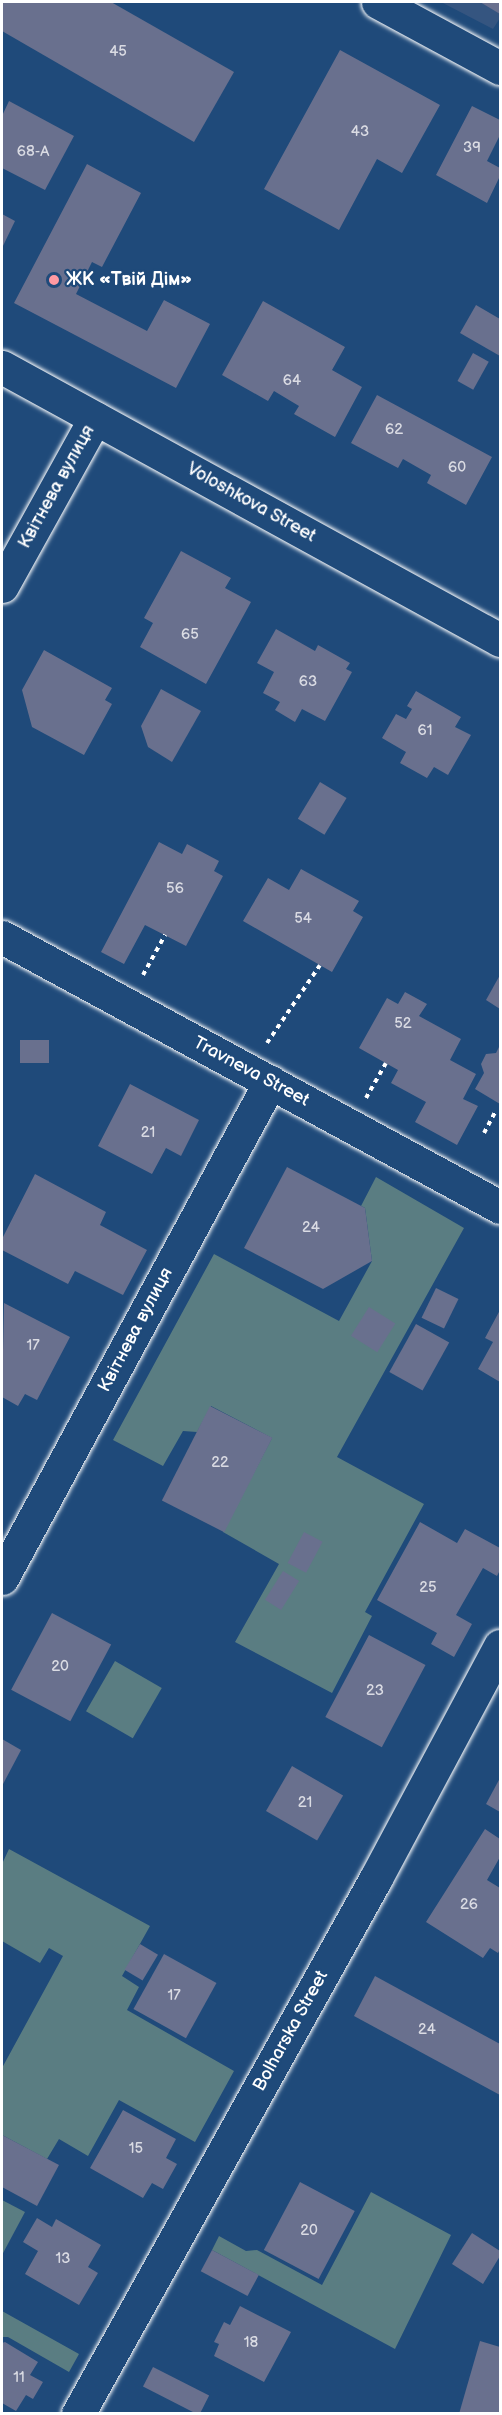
<!DOCTYPE html>
<html>
<head>
<meta charset="utf-8">
<style>
  body { margin:0 }
  #map { position:relative; width:502px; height:2415px; overflow:hidden; background:#1f4a7a; font-family:"Balsamiq Sans",sans-serif }
  div>[style] { position:absolute }
  .built>* { inset:0; background:#355580 }
  .green>* { inset:0; background:#5a7d82; transform-origin:0 0 }
  .building>* { inset:0; background:#69708e; transform-origin:0 0 }
  .path>* { height:4px; margin-top:-2px; transform-origin:0; background:repeating-linear-gradient(90deg,#fff 0 4.5px,transparent 0 9px) }
  .roads { filter:drop-shadow(0 0 2px #fff) drop-shadow(0 0 2px #fff) }
  .minor>* { height:33px; margin:-16.5px; padding:0 16.5px; transform-origin:16.5px; border-radius:16.5px; background:#1f4a7a }
  .tertiary>* { height:33px; margin:-16.5px; padding:0 16.5px; transform-origin:16.5px; border-radius:16.5px; background:#1f4a7a }
  .dots>* { width:16px; height:16px; translate:-50% -50%; box-sizing:border-box; border:3px solid #1f4a7a; border-radius:50% }
  span { translate:-50% -50%; white-space:nowrap; text-align:center; line-height:1.15; -webkit-text-stroke:4.5px #1f4a7a; paint-order:stroke }
  .number-label { font-size:15px; color:#dadbe3 }
  .number-label span { -webkit-text-stroke-width:0 }
  .poi-label { font-size:18px; color:#fff; font-weight:700 }
  .left { translate:0 -50%; text-align:left }
  .street-label { font-size:18px; color:#fff }
  .frame { position:absolute; inset:0; border:3px solid #fff; pointer-events:none }
</style>
</head>
<body>
<div id="map">
  <div class="built">
    <div style="clip-path:polygon(441px 2px,500px 2px,500px 18px,493px 29px)"></div>
  </div>
  <div class="green">
    <div style="clip-path:polygon(376px 1177px,464px 1228px,337px 1457px,424px 1504px,365px 1612px,372px 1616px,332px 1693px,235px 1642px,279px 1564px,223px 1532px,272px 1438px,211px 1406px,197px 1432px,183px 1431px,163px 1466px,113px 1440px,214px 1254px,339px 1321px,372px 1261px,365px 1208px,361px 1206px)"></div>
    <div style="left:115px;top:1661px;width:54px;height:58px;rotate:30deg"></div>
    <div style="clip-path:polygon(9px 1849px,150px 1926px,122px 1976px,139px 1987px,127px 2010px,234px 2071px,195px 2142px,119px 2100px,88px 2156px,59px 2139px,47px 2159px,2px 2135px,2px 2068px,63px 1956px,49px 1948px,40px 1963px,2px 1941px,2px 1864px)"></div>
    <div style="clip-path:polygon(371px 2192px,451px 2235px,395px 2349px,212px 2250px,219px 2236px,246px 2251px,257px 2250px,322px 2285px)"></div>
    <div style="clip-path:polygon(2px 2200px,25px 2212px,2px 2255px)"></div>
    <div style="clip-path:polygon(2px 2311px,79px 2354px,69px 2372px,8px 2337px,2px 2337px)"></div>
  </div>
  <div class="building">
    <div style="clip-path:polygon(2px 2px,111px 2px,234px 72px,194px 142px,2px 31px)"></div>
    <div style="clip-path:polygon(480px 2px,500px 2px,500px 14px)"></div>
    <div style="clip-path:polygon(340px 50px,440px 105px,402px 173px,377px 159px,339px 230px,264px 189px)"></div>
    <div style="clip-path:polygon(9px 101px,74px 136px,45px 190px,2px 168px,2px 116px)"></div>
    <div style="clip-path:polygon(472px 106px,500px 120px,500px 135px,487px 161px,500px 168px,500px 176px,487px 203px,436px 175px)"></div>
    <div style="clip-path:polygon(87px 164px,141px 193px,102px 267px,92px 262px,76px 294px,147px 331px,164px 300px,210px 324px,176px 388px,14px 303px)"></div>
    <div style="clip-path:polygon(2px 214px,15px 221px,2px 248px)"></div>
    <div style="clip-path:polygon(263px 301px,345px 347px,332px 370px,362px 387px,335px 437px,294px 414px,299px 406px,274px 391px,268px 401px,222px 375px)"></div>
    <div style="clip-path:polygon(476px 305px,500px 319px,500px 356px,460px 333px)"></div>
    <div style="left:473px;top:353px;width:18px;height:32px;rotate:29deg"></div>
    <div style="clip-path:polygon(377px 395px,492px 457px,466px 505px,427px 483px,431px 475px,403px 459px,398px 468px,351px 443px)"></div>
    <div style="clip-path:polygon(181px 551px,231px 578px,225px 588px,251px 602px,206px 684px,140px 647px,153px 623px,144px 618px)"></div>
    <div style="clip-path:polygon(276px 629px,315px 651px,318px 645px,350px 663px,346px 669px,352px 672px,325px 721px,302px 709px,295px 722px,275px 710px,280px 702px,263px 693px,274px 672px,257px 663px)"></div>
    <div style="clip-path:polygon(44px 650px,112px 688px,105px 700px,112px 704px,84px 755px,32px 727px,22px 690px)"></div>
    <div style="clip-path:polygon(161px 689px,201px 711px,172px 762px,148px 747px,141px 726px)"></div>
    <div style="clip-path:polygon(416px 691px,461px 717px,455px 727px,471px 735px,448px 775px,434px 767px,427px 778px,400px 763px,406px 752px,382px 738px,396px 714px,406px 719px,412px 709px,407px 706px)"></div>
    <div style="left:320px;top:782px;width:31px;height:43px;rotate:31deg"></div>
    <div style="clip-path:polygon(159px 842px,182px 854px,187px 844px,219px 861px,214px 871px,223px 876px,186px 946px,145px 925px,124px 964px,101px 952px)"></div>
    <div style="clip-path:polygon(301px 869px,359px 901px,353px 911px,363px 917px,332px 972px,243px 921px,268px 878px,289px 890px)"></div>
    <div style="clip-path:polygon(500px 975px,500px 1009px,486px 1000px)"></div>
    <div style="clip-path:polygon(405px 992px,427px 1004px,419px 1016px,461px 1039px,450px 1060px,476px 1074px,463px 1099px,478px 1106px,457px 1145px,415px 1122px,426px 1102px,391px 1083px,398px 1070px,359px 1048px,387px 998px,398px 1004px)"></div>
    <div style="left:49px;top:1040px;width:23px;height:29px;rotate:90deg"></div>
    <div style="clip-path:polygon(500px 1045px,500px 1104px,475px 1089px,484px 1073px,481px 1064px,486px 1054px,496px 1053px)"></div>
    <div style="clip-path:polygon(130px 1084px,199px 1120px,181px 1156px,166px 1148px,152px 1174px,98px 1146px)"></div>
    <div style="clip-path:polygon(287px 1167px,365px 1208px,372px 1261px,323px 1289px,244px 1248px)"></div>
    <div style="clip-path:polygon(35px 1174px,106px 1212px,100px 1225px,147px 1250px,123px 1295px,75px 1271px,68px 1284px,2px 1250px,2px 1239px)"></div>
    <div style="left:436px;top:1288px;width:25px;height:33px;rotate:26deg"></div>
    <div style="clip-path:polygon(4px 1303px,70px 1337px,37px 1400px,25px 1394px,18px 1406px,2px 1397px)"></div>
    <div style="left:369px;top:1307px;width:31px;height:34px;rotate:32deg"></div>
    <div style="clip-path:polygon(500px 1310px,500px 1382px,478px 1369px,493px 1342px,485px 1338px)"></div>
    <div style="left:416px;top:1324px;width:38px;height:55px;rotate:29deg"></div>
    <div style="left:210px;top:1406px;width:70px;height:106px;rotate:27deg"></div>
    <div style="clip-path:polygon(420px 1522px,457px 1543px,465px 1529px,500px 1548px,500px 1570px,497px 1576px,483px 1568px,456px 1615px,472px 1624px,454px 1657px,431px 1644px,437px 1633px,377px 1600px)"></div>
    <div style="left:304px;top:1532px;width:21px;height:35px;rotate:28deg"></div>
    <div style="left:283px;top:1571px;width:19px;height:34px;rotate:32deg"></div>
    <div style="left:52px;top:1613px;width:67px;height:87px;rotate:28deg"></div>
    <div style="left:369px;top:1635px;width:64px;height:93px;rotate:28deg"></div>
    <div style="clip-path:polygon(2px 1739px,21px 1750px,2px 1786px)"></div>
    <div style="left:292px;top:1766px;width:59px;height:52px;rotate:30deg"></div>
    <div style="clip-path:polygon(500px 1778px,500px 1812px,486px 1804px)"></div>
    <div style="clip-path:polygon(485px 1829px,500px 1839px,500px 1857px,487px 1880px,500px 1888px,500px 1949px,498px 1953px,490px 1948px,483px 1958px,426px 1922px)"></div>
    <div style="left:140px;top:1944px;width:21px;height:30px;rotate:31deg"></div>
    <div style="left:164px;top:1954px;width:60px;height:63px;rotate:29deg"></div>
    <div style="clip-path:polygon(375px 1976px,500px 2044px,500px 2095px,354px 2016px)"></div>
    <div style="clip-path:polygon(123px 2110px,176px 2139px,166px 2158px,177px 2164px,163px 2189px,152px 2183px,143px 2198px,90px 2168px)"></div>
    <div style="clip-path:polygon(2px 2135px,59px 2165px,37px 2206px,2px 2187px)"></div>
    <div style="left:300px;top:2182px;width:62px;height:77px;rotate:28deg"></div>
    <div style="clip-path:polygon(37px 2218px,52px 2227px,56px 2219px,101px 2245px,88px 2267px,98px 2273px,79px 2305px,25px 2274px,38px 2251px,23px 2242px)"></div>
    <div style="clip-path:polygon(472px 2233px,500px 2251px,500px 2256px,483px 2284px,452px 2264px)"></div>
    <div style="left:212px;top:2250px;width:53px;height:24px;rotate:28deg"></div>
    <div style="clip-path:polygon(240px 2306px,291px 2332px,264px 2382px,214px 2356px,219px 2344px,214px 2342px,224px 2322px,230px 2325px)"></div>
    <div style="clip-path:polygon(480px 2341px,500px 2347px,500px 2414px,459px 2414px)"></div>
    <div style="clip-path:polygon(5px 2342px,38px 2362px,30px 2375px,43px 2382px,33px 2399px,26px 2395px,16px 2411px,2px 2403px,2px 2343px)"></div>
    <div style="left:153px;top:2367px;width:63px;height:22px;rotate:27deg"></div>
  </div>
  <div class="path">
    <div style="left:143px;top:975px;width:46px;rotate:-61.2deg"></div>
    <div style="left:267px;top:1043px;width:94px;rotate:-55.8deg"></div>
    <div style="left:366px;top:1098px;width:40px;rotate:-60.3deg"></div>
    <div style="left:484px;top:1133px;width:26px;rotate:-62deg"></div>
  </div>
  <div class="roads">
    <div class="minor">
      <div style="left:378px;top:2px;width:139px;rotate:28.4deg"></div>
      <div style="left:2px;top:586px;width:192px;rotate:-61deg"></div>
      <div style="left:2px;top:937px;width:566px;rotate:28.47deg"></div>
      <div style="left:2px;top:1578px;width:564px;rotate:-61.62deg"></div>
      <div style="left:78px;top:2414px;width:613px;rotate:-60.93deg"></div>
      <div style="left:376px;top:1878px;width:263px;rotate:-61.9deg"></div>
    </div>
    <div class="tertiary">
      <div style="left:2px;top:367px;width:568px;rotate:28.73deg"></div>
    </div>
  </div>
  <div class="dots">
    <div style="left:54px;top:280px;background:#ff9aa2"></div>
  </div>
  <div class="number-label">
    <span style="left:118px;top:52px">45</span>
    <span style="left:360px;top:132px">43</span>
    <span style="left:472px;top:148px">39</span>
    <span style="left:33px;top:152px">68-А</span>
    <span style="left:292px;top:381px">64</span>
    <span style="left:394px;top:430px">62</span>
    <span style="left:457px;top:468px">60</span>
    <span style="left:190px;top:635px">65</span>
    <span style="left:308px;top:682px">63</span>
    <span style="left:425px;top:731px">61</span>
    <span style="left:175px;top:889px">56</span>
    <span style="left:303px;top:919px">54</span>
    <span style="left:403px;top:1024px">52</span>
    <span style="left:148px;top:1133px">21</span>
    <span style="left:311px;top:1228px">24</span>
    <span style="left:33px;top:1346px">17</span>
    <span style="left:220px;top:1463px">22</span>
    <span style="left:428px;top:1588px">25</span>
    <span style="left:60px;top:1667px">20</span>
    <span style="left:375px;top:1691px">23</span>
    <span style="left:305px;top:1803px">21</span>
    <span style="left:469px;top:1905px">26</span>
    <span style="left:174px;top:1996px">17</span>
    <span style="left:427px;top:2030px">24</span>
    <span style="left:136px;top:2149px">15</span>
    <span style="left:309px;top:2231px">20</span>
    <span style="left:63px;top:2259px">13</span>
    <span style="left:251px;top:2343px">18</span>
    <span style="left:19px;top:2378px">11</span>
  </div>
  <div class="poi-label">
    <span class="left" style="left:66px;top:280px">ЖК «Твій Дім»</span>
  </div>
  <div class="street-label">
    <span style="left:57px;top:487px;rotate:-61deg">Квітнева вулиця</span>
    <span style="left:251px;top:503px;rotate:29deg">Voloshkova Street</span>
    <span style="left:251px;top:1072px;rotate:28deg">Travneva Street</span>
    <span style="left:136px;top:1330px;rotate:-62deg">Квітнева вулиця</span>
    <span style="left:291px;top:2031px;rotate:-61deg">Bolharska Street</span>
  </div>
  <div class="frame"></div>
</div>
</body>
</html>
